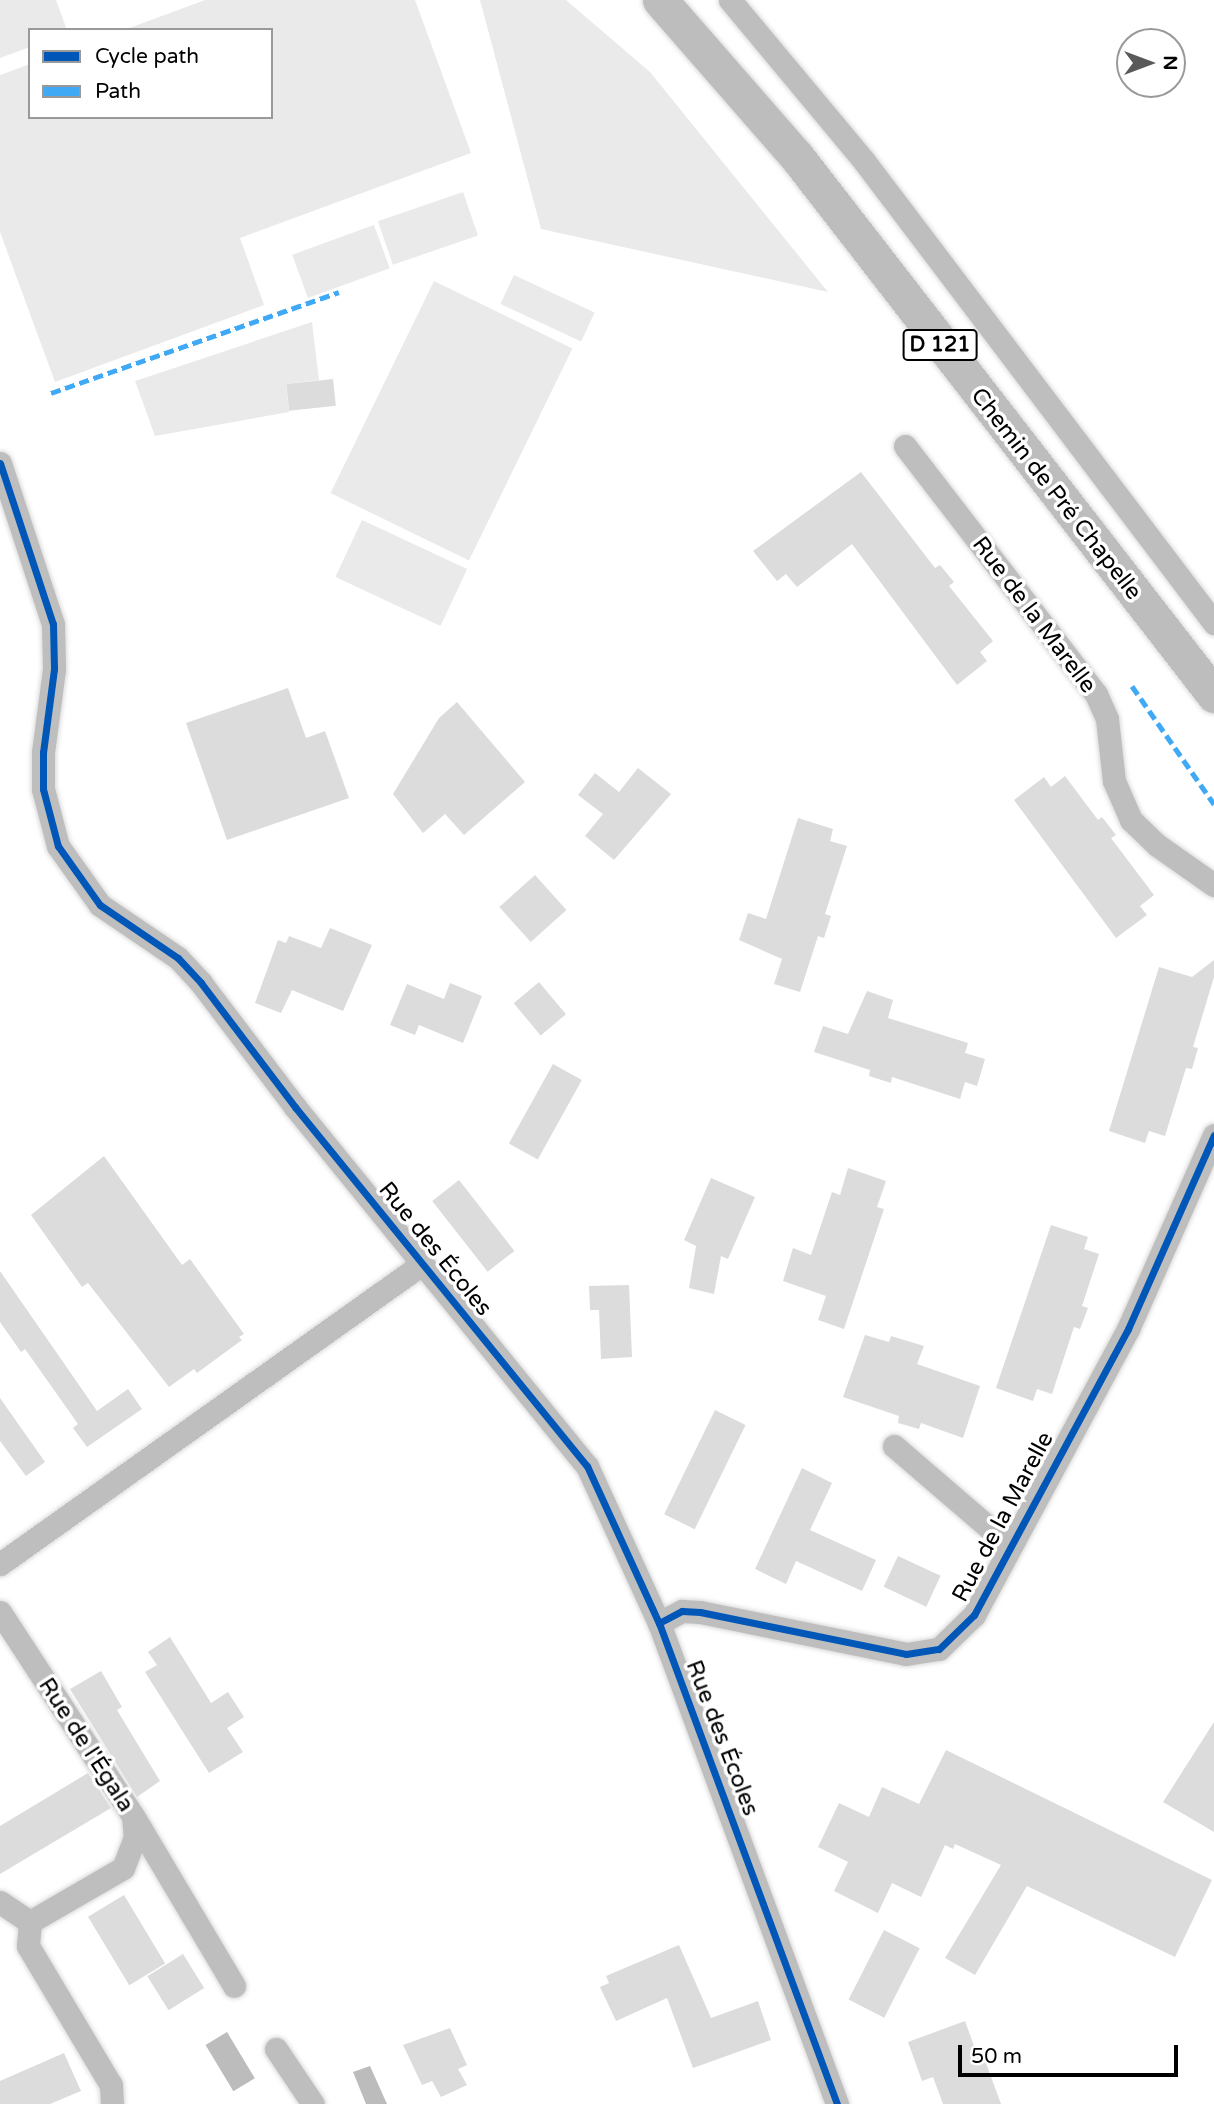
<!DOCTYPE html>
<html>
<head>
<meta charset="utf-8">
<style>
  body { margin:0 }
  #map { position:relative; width:1214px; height:2104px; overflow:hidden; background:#fff; font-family:"Varela Round",sans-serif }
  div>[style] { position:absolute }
  .green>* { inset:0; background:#eaeaea; transform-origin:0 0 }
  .water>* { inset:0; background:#bcbcbc; transform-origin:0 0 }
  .building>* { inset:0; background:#dcdcdc; transform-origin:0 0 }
  .roads { filter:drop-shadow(0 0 2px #dbdbdb) drop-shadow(0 0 2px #dbdbdb) }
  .street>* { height:23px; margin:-11.5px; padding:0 11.5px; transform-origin:11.5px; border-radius:11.5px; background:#bebebe }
  .primary>* { height:35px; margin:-17.5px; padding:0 17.5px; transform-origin:17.5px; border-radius:17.5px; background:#bdbdbd }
  .quiet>* { height:5px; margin-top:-2.5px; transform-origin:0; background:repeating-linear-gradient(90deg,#3fa9f5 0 10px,transparent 0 15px) }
  .cycleway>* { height:7px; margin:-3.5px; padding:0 3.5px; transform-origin:3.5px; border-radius:3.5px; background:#0057b8 }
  span { translate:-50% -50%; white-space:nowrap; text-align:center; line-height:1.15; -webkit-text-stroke:7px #fff; paint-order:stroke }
  .shield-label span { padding:2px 5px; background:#fff; border:2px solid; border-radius:5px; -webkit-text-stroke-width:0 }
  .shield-label { font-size:21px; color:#000; font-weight:700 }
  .street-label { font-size:23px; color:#000 }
  .legend { position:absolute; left:28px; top:28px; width:245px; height:91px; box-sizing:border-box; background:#fff; border:2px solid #999; margin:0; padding:9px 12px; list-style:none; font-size:21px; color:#000 }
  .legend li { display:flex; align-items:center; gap:14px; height:35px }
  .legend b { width:35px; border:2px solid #999 }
  .north { position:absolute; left:1116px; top:28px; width:70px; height:70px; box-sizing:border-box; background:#fff; border:2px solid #999; border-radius:50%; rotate:90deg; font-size:19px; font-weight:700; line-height:28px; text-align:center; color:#000 }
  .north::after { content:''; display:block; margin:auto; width:24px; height:32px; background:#595959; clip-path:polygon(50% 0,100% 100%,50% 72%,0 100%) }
  .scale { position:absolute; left:958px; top:2045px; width:220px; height:32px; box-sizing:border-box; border:4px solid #000; border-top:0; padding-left:9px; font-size:21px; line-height:24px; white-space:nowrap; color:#000; -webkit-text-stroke:5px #fff; paint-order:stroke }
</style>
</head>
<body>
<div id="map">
  <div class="green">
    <div style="clip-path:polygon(0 0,56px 0,67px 30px,30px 30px,30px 47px,0 58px)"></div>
    <div style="clip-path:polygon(205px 0,415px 0,471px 153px,240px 238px,264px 305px,55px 382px,0 232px,0 75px,30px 64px,30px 117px,271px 117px,271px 30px,124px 30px)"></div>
    <div style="clip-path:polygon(480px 0,566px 0,650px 72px,828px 292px,541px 229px)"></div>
    <div style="left:463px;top:192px;width:46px;height:90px;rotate:71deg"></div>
    <div style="left:374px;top:225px;width:46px;height:87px;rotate:70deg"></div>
    <div style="left:514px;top:275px;width:89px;height:32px;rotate:25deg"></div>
    <div style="left:434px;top:281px;width:154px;height:236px;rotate:26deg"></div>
    <div style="clip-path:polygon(312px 322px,319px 380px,286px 384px,289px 412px,155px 436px,135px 381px)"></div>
    <div style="left:362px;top:520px;width:116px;height:63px;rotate:25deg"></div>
  </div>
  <div class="water">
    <div style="left:227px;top:2032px;width:54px;height:25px;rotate:59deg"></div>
    <div style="clip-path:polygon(370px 2066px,387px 2104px,366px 2104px,353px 2072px)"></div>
  </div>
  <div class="building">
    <div style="left:333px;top:379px;width:27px;height:47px;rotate:84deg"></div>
    <div style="clip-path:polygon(861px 472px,935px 568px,940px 565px,954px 582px,949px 586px,993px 641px,980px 652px,987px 661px,957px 685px,852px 544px,797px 587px,786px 574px,777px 581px,753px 551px)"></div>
    <div style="clip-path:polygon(288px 688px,306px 738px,325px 731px,349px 798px,227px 840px,186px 723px)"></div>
    <div style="clip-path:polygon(457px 702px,525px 782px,464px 835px,445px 814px,423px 833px,393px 794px,439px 718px)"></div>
    <div style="clip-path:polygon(638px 768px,671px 794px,614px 860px,585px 836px,603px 814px,578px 795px,595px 773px,619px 792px)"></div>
    <div style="clip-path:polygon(1065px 776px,1098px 820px,1102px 817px,1116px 835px,1111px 838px,1154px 895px,1140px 906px,1147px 915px,1116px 938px,1014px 800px,1044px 777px,1051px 787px)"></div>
    <div style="clip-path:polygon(798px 818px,833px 829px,830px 841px,847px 846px,825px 914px,831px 916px,824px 938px,818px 936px,800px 992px,774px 984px,782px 959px,739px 940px,748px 913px,766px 919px)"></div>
    <div style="left:535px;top:875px;width:47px;height:48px;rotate:48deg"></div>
    <div style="clip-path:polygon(330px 928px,372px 945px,343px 1011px,292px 990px,281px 1013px,255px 1003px,278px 940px,286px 943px,289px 936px,321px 948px)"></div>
    <div style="clip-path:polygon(1214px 960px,1214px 977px,1193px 1047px,1198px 1048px,1192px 1069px,1186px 1068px,1165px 1136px,1149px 1131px,1145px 1143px,1109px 1131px,1159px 967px,1192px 977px)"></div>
    <div style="left:539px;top:982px;width:42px;height:33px;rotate:50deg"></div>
    <div style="clip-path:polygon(450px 983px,482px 996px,463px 1043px,419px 1025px,415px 1035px,390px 1025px,407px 984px,444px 999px)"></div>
    <div style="clip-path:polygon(867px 991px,893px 1000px,888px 1018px,968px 1043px,965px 1053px,985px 1059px,977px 1086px,965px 1082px,960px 1099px,892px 1077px,891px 1083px,869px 1076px,870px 1070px,814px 1052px,823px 1026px,848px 1034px)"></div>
    <div style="left:553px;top:1064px;width:33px;height:91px;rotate:29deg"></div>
    <div style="clip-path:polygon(104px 1156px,182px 1265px,190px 1259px,244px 1334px,239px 1337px,242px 1340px,197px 1373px,194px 1369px,169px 1387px,88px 1283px,82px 1287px,31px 1215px)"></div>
    <div style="clip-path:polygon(848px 1168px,886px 1181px,877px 1207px,884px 1209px,844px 1329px,818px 1320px,826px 1296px,783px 1281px,793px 1248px,811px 1255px,832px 1192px,840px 1195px)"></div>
    <div style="clip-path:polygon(711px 1178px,755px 1197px,728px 1259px,721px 1256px,714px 1294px,689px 1288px,696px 1246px,684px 1240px)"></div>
    <div style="left:459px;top:1180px;width:90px;height:34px;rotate:52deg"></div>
    <div style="clip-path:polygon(1051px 1225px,1088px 1237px,1084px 1249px,1099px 1254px,1082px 1306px,1088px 1308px,1080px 1329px,1074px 1327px,1052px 1394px,1037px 1389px,1033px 1401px,996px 1388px)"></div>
    <div style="clip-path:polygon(0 1271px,97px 1411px,128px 1389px,142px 1409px,87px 1447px,73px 1428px,78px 1424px,25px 1349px,21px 1352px,0 1322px)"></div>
    <div style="clip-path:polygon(629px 1285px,632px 1357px,601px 1359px,599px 1310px,590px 1310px,589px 1286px)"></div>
    <div style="clip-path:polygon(865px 1335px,889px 1342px,891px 1336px,924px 1346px,917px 1364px,980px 1386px,963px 1438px,921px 1423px,919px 1429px,898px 1423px,899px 1416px,843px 1397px)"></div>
    <div style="clip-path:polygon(0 1398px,45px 1462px,26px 1476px,0 1441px)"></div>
    <div style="left:715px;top:1410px;width:34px;height:116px;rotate:26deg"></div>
    <div style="clip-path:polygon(802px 1468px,832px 1483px,810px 1530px,876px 1560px,862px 1591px,796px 1561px,786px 1584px,755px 1569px)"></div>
    <div style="left:898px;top:1556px;width:47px;height:34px;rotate:25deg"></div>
    <div style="clip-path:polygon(170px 1637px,211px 1703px,228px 1692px,244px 1717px,227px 1728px,243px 1752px,209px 1773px,145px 1672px,157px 1665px,148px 1652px)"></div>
    <div style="clip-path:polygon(101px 1671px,122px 1707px,117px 1710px,160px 1781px,137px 1797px,70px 1689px)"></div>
    <div style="clip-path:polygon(1214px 1722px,1214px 1832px,1163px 1802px)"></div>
    <div style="clip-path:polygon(946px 1750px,1212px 1880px,1175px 1957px,1027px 1886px,975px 1975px,945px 1958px,1001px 1865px,955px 1844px,953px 1849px,945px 1845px,921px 1897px,892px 1883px,878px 1913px,834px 1891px,848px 1862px,818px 1847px,839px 1803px,869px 1817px,882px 1787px,919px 1804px)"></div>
    <div style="clip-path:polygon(88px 1773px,111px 1808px,0 1874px,0 1826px)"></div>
    <div style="left:124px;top:1895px;width:80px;height:42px;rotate:59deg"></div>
    <div style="left:884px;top:1930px;width:40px;height:78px;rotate:27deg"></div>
    <div style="clip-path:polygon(679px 1945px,711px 2018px,758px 2001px,771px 2040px,693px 2068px,667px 1998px,616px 2021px,600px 1987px,609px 1983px,606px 1976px)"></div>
    <div style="left:183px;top:1954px;width:40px;height:42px;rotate:58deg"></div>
    <div style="clip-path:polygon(965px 2021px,978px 2057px,983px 2055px,1001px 2104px,943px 2104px,933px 2077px,922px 2081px,908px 2042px)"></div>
    <div style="clip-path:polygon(450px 2028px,467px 2065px,458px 2069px,467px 2085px,441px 2097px,432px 2081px,422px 2085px,403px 2045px)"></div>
    <div style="clip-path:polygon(64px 2053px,81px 2091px,50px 2104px,0 2104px,0 2081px)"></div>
  </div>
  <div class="roads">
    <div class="street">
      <div style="left:730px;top:0;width:209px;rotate:50.2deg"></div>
      <div style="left:864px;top:161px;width:580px;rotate:52.85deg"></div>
      <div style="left:905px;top:446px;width:313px;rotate:52.4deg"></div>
      <div style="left:1096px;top:694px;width:27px;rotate:66deg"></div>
      <div style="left:1107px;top:719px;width:62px;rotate:83.6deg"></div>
      <div style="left:1114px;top:781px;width:43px;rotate:66.4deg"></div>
      <div style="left:1131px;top:820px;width:36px;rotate:44deg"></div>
      <div style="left:1157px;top:845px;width:70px;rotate:35.1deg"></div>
      <div style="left:0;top:463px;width:169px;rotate:71.8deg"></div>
      <div style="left:53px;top:624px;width:45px;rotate:88.7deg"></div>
      <div style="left:54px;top:669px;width:84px;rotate:97.5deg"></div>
      <div style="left:43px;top:752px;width:37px;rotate:90deg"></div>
      <div style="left:43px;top:789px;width:59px;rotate:75.3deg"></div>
      <div style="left:58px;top:846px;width:72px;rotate:54.6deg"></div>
      <div style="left:100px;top:905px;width:94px;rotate:34.2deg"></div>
      <div style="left:178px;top:958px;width:34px;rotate:47deg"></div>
      <div style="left:201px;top:983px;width:156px;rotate:52.8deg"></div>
      <div style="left:295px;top:1107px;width:463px;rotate:50.9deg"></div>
      <div style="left:587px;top:1466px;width:173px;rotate:65.4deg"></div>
      <div style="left:659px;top:1623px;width:513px;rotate:69.69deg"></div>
      <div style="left:894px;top:1446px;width:152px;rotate:40.7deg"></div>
      <div style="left:0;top:1564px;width:518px;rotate:-35.41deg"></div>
      <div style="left:0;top:1612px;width:244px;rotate:56.9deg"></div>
      <div style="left:133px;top:1816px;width:21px;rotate:85deg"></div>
      <div style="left:135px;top:1837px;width:33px;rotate:111deg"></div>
      <div style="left:123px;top:1868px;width:108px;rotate:149.9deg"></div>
      <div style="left:30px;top:1922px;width:24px;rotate:95deg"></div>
      <div style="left:28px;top:1946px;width:162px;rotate:59.2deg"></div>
      <div style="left:111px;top:2085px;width:19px;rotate:87deg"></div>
      <div style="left:659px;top:1623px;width:26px;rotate:-28deg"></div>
      <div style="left:682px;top:1611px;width:18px;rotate:3deg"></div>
      <div style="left:700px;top:1612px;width:210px;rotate:11.5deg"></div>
      <div style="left:906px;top:1654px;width:33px;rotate:-9deg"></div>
      <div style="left:939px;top:1649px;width:49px;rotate:-44.2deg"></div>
      <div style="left:974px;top:1615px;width:325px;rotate:-61.7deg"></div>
      <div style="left:1128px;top:1329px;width:212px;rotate:-66.1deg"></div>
      <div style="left:135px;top:1819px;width:194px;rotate:59.3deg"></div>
      <div style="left:0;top:1902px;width:36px;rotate:34deg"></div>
      <div style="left:276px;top:2049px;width:66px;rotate:56.1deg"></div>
    </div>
    <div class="primary">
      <div style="left:660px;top:0;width:208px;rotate:48.9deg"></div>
      <div style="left:797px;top:157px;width:681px;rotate:52.22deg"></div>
    </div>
  </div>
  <div class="quiet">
    <div style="left:51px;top:393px;width:305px;rotate:-19.3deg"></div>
    <div style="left:1132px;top:686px;width:144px;rotate:55.2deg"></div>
  </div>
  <div class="cycleway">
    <div style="left:0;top:463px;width:169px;rotate:71.8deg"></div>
    <div style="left:53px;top:624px;width:45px;rotate:88.7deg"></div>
    <div style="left:54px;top:669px;width:84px;rotate:97.5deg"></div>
    <div style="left:43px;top:752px;width:37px;rotate:90deg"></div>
    <div style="left:43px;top:789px;width:59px;rotate:75.3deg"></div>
    <div style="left:58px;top:846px;width:72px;rotate:54.6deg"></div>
    <div style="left:100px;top:905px;width:94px;rotate:34.2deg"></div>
    <div style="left:178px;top:958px;width:34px;rotate:47deg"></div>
    <div style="left:201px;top:983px;width:156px;rotate:52.8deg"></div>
    <div style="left:295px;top:1107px;width:463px;rotate:50.9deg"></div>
    <div style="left:587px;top:1466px;width:173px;rotate:65.4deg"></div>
    <div style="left:659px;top:1623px;width:513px;rotate:69.69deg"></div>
    <div style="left:659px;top:1623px;width:26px;rotate:-28deg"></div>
    <div style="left:682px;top:1611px;width:18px;rotate:3deg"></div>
    <div style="left:700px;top:1612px;width:210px;rotate:11.5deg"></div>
    <div style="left:906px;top:1654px;width:33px;rotate:-9deg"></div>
    <div style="left:939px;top:1649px;width:49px;rotate:-44.2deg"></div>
    <div style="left:974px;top:1615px;width:325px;rotate:-61.7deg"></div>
    <div style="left:1128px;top:1329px;width:212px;rotate:-66.1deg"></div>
  </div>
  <div class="shield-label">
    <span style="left:940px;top:345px">D 121</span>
  </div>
  <div class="street-label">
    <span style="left:1056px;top:494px;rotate:52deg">Chemin de Pré Chapelle</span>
    <span style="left:1034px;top:615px;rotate:53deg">Rue de la Marelle</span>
    <span style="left:435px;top:1249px;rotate:51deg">Rue des Écoles</span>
    <span style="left:1003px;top:1517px;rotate:-62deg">Rue de la Marelle</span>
    <span style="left:722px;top:1738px;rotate:69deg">Rue des Écoles</span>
    <span style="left:86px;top:1745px;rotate:57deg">Rue de l'Égala</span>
  </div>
  <ul class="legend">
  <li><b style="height:9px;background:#0057b8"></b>Cycle path</li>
  <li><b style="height:9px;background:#3fa9f5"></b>Path</li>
  </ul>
  <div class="north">N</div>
  <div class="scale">50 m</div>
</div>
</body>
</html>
